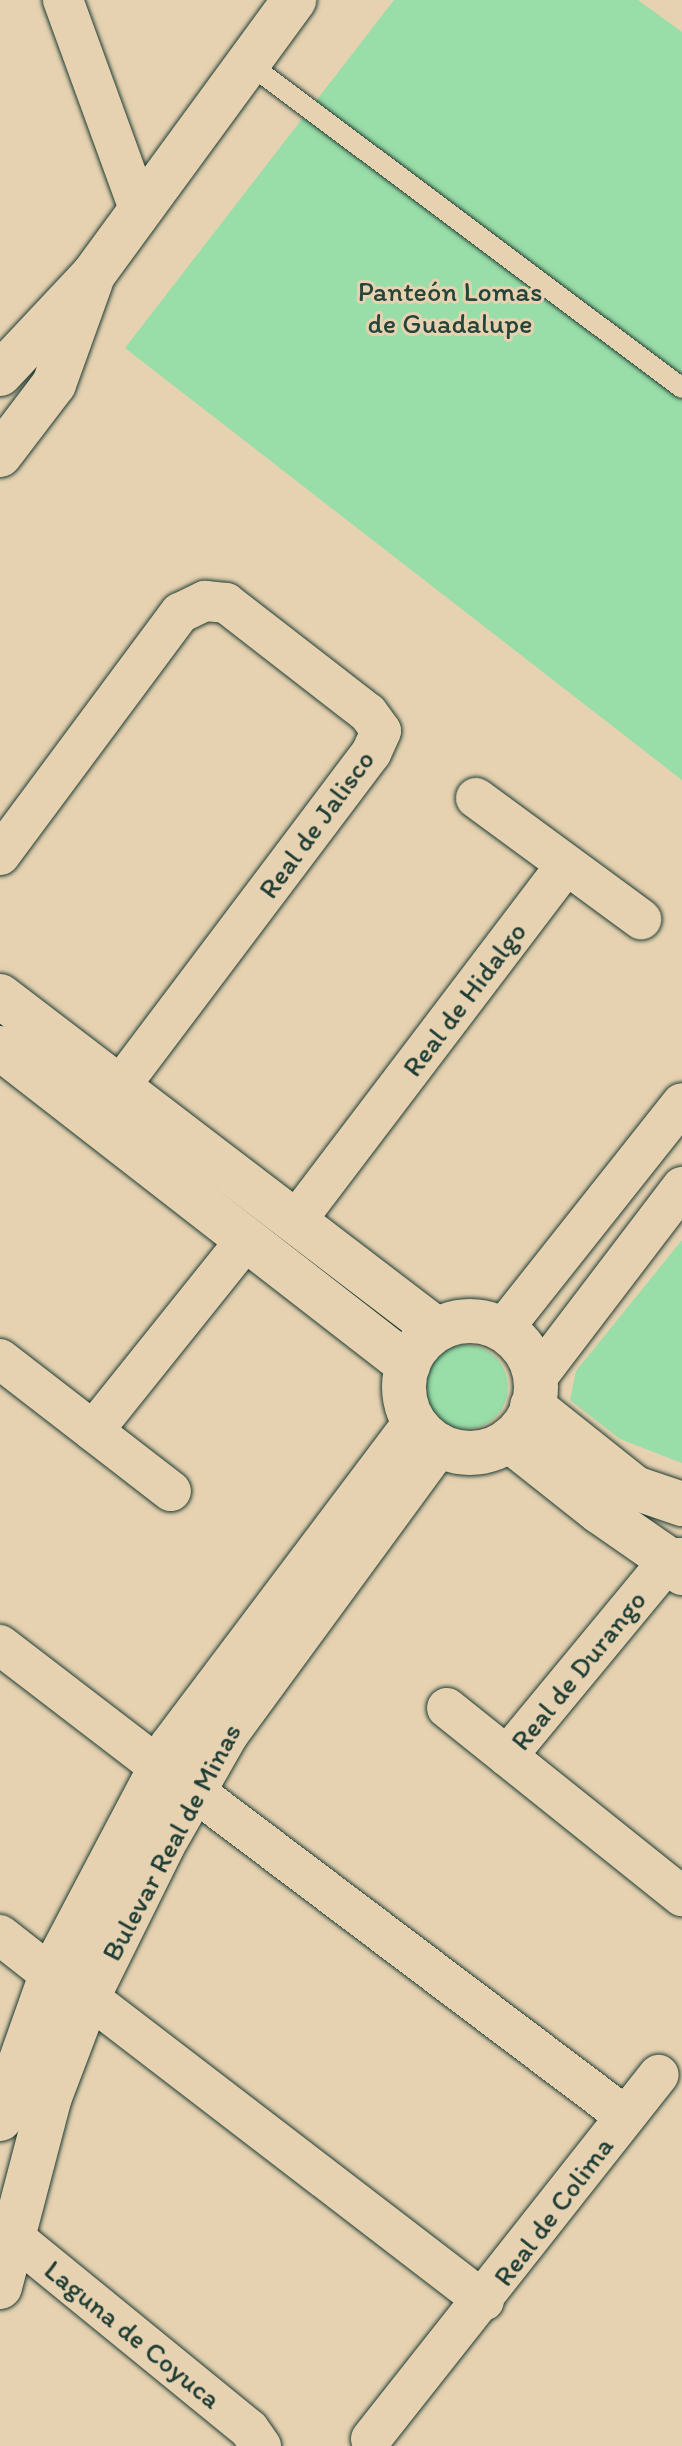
<!DOCTYPE html>
<html>
<head>
<meta charset="utf-8">
<style>
  body { margin:0 }
  #map { position:relative; width:682px; height:2446px; overflow:hidden; background:#e6d2b1; font-family:Itim,sans-serif }
  div>[style] { position:absolute }
  .green>* { inset:0; background:#99dda8 }
  .round { border-radius:50% }
  .roads { filter:drop-shadow(0 0 2px #1f3d34) drop-shadow(0 0 2px #1f3d34) }
  .service>* { height:20px; margin:-10px; padding:0 10px; transform-origin:10px; border-radius:10px; background:#e6d2b1 }
  .minor>* { height:40px; margin:-20px; padding:0 20px; transform-origin:20px; border-radius:20px; background:#e6d2b1 }
  .tertiary>* { height:44px; margin:-22px; padding:0 22px; transform-origin:22px; border-radius:22px; background:#e6d2b1 }
  .tertiary>.ring { margin:-22px; padding:0; box-sizing:content-box; background:none; border:44px solid #e6d2b1; border-radius:50% }
  span { translate:-50% -50%; white-space:nowrap; text-align:center; line-height:1.15; -webkit-text-stroke:6px #e6d2b1; paint-order:stroke }
  .park-label { font-size:28px; color:#25453a }
  .street-label { font-size:28px; color:#1f3d34 }
</style>
</head>
<body>
<div id="map">
  <div class="green">
    <div style="clip-path:polygon(394px 0,638px 0,682px 32px,682px 780px,125px 348px)"></div>
    <div style="clip-path:polygon(682px 1240px,682px 1463px,620px 1439px,570px 1400px,576px 1371px)"></div>
    <div class="round" style="left:424px;top:1345px;width:84px;height:84px"></div>
  </div>
  <div class="roads">
    <div class="service">
      <div style="left:248px;top:63px;width:542px;rotate:36.83deg"></div>
    </div>
    <div class="minor">
      <div style="left:63px;top:0;width:225px;rotate:70deg"></div>
      <div style="left:476px;top:798px;width:205px;rotate:36.3deg"></div>
      <div style="left:0;top:855px;width:302px;rotate:-53.4deg"></div>
      <div style="left:180px;top:613px;width:28px;rotate:-26deg"></div>
      <div style="left:205px;top:601px;width:21px;rotate:5deg"></div>
      <div style="left:226px;top:603px;width:180px;rotate:37.8deg"></div>
      <div style="left:368px;top:713px;width:22px;rotate:54deg"></div>
      <div style="left:381px;top:731px;width:24px;rotate:114deg"></div>
      <div style="left:371px;top:753px;width:418px;rotate:127deg"></div>
      <div style="left:295px;top:1222px;width:447px;rotate:-52.8deg"></div>
      <div style="left:503px;top:1329px;width:288px;rotate:-51.6deg"></div>
      <div style="left:0;top:1359px;width:216px;rotate:37.7deg"></div>
      <div style="left:535px;top:1380px;width:243px;rotate:-52.7deg"></div>
      <div style="left:93px;top:1431px;width:246px;rotate:-51.3deg"></div>
      <div style="left:0;top:1645px;width:200px;rotate:37.5deg"></div>
      <div style="left:447px;top:1708px;width:301px;rotate:38.7deg"></div>
      <div style="left:507px;top:1756px;width:254px;rotate:-50.4deg"></div>
      <div style="left:669px;top:1560px;width:20px;rotate:49deg"></div>
      <div style="left:193px;top:1790px;width:541px;rotate:37.04deg"></div>
      <div style="left:0;top:1935px;width:65px;rotate:38.1deg"></div>
      <div style="left:88px;top:1997px;width:499px;rotate:37.5deg"></div>
      <div style="left:0;top:2226px;width:321px;rotate:39.2deg"></div>
      <div style="left:249px;top:2429px;width:21px;rotate:55deg"></div>
      <div style="left:371px;top:2439px;width:464px;rotate:-51.7deg"></div>
    </div>
    <div class="tertiary">
      <div style="left:0;top:374px;width:136px;rotate:-46.8deg"></div>
      <div style="left:93px;top:275px;width:341px;rotate:-53.8deg"></div>
      <div style="left:0;top:455px;width:89px;rotate:-52.7deg"></div>
      <div style="left:54px;top:384px;width:109px;rotate:-70.2deg"></div>
      <div style="left:0;top:996px;width:549px;rotate:37.37deg"></div>
      <div style="left:0;top:1048px;width:517px;rotate:37.85deg"></div>
      <div class="ring" style="left:404px;top:1321px;width:88px;height:88px"></div>
      <div style="left:532px;top:1406px;width:132px;rotate:38.5deg"></div>
      <div style="left:635px;top:1488px;width:50px;rotate:18.8deg"></div>
      <div style="left:509px;top:1440px;width:116px;rotate:38.4deg"></div>
      <div style="left:600px;top:1512px;width:84px;rotate:34.8deg"></div>
      <div style="left:669px;top:1560px;width:13px"></div>
      <div style="left:0;top:2119px;width:153px;rotate:-70.5deg"></div>
      <div style="left:51px;top:1975px;width:258px;rotate:-62.2deg"></div>
      <div style="left:171px;top:1747px;width:403px;rotate:-53deg"></div>
      <div style="left:0;top:2287px;width:196px;rotate:-75.3deg"></div>
      <div style="left:50px;top:2097px;width:107px;rotate:-69.2deg"></div>
      <div style="left:88px;top:1997px;width:169px;rotate:-63.7deg"></div>
      <div style="left:163px;top:1845px;width:129px;rotate:-60.3deg"></div>
      <div style="left:227px;top:1733px;width:357px;rotate:-53.8deg"></div>
    </div>
  </div>
  <div class="park-label">
    <span style="left:450px;top:307px">Panteón Lomas<br>de Guadalupe</span>
  </div>
  <div class="street-label">
    <span style="left:316px;top:824px;rotate:-54deg">Real de Jalisco</span>
    <span style="left:464px;top:999px;rotate:-53deg">Real de Hidalgo</span>
    <span style="left:578px;top:1670px;rotate:-51deg">Real de Durango</span>
    <span style="left:171px;top:1842px;rotate:-62deg">Bulevar Real de Minas</span>
    <span style="left:553px;top:2211px;rotate:-53deg">Real de Colima</span>
    <span style="left:133px;top:2334px;rotate:39deg">Laguna de Coyuca</span>
  </div>
</div>
</body>
</html>
